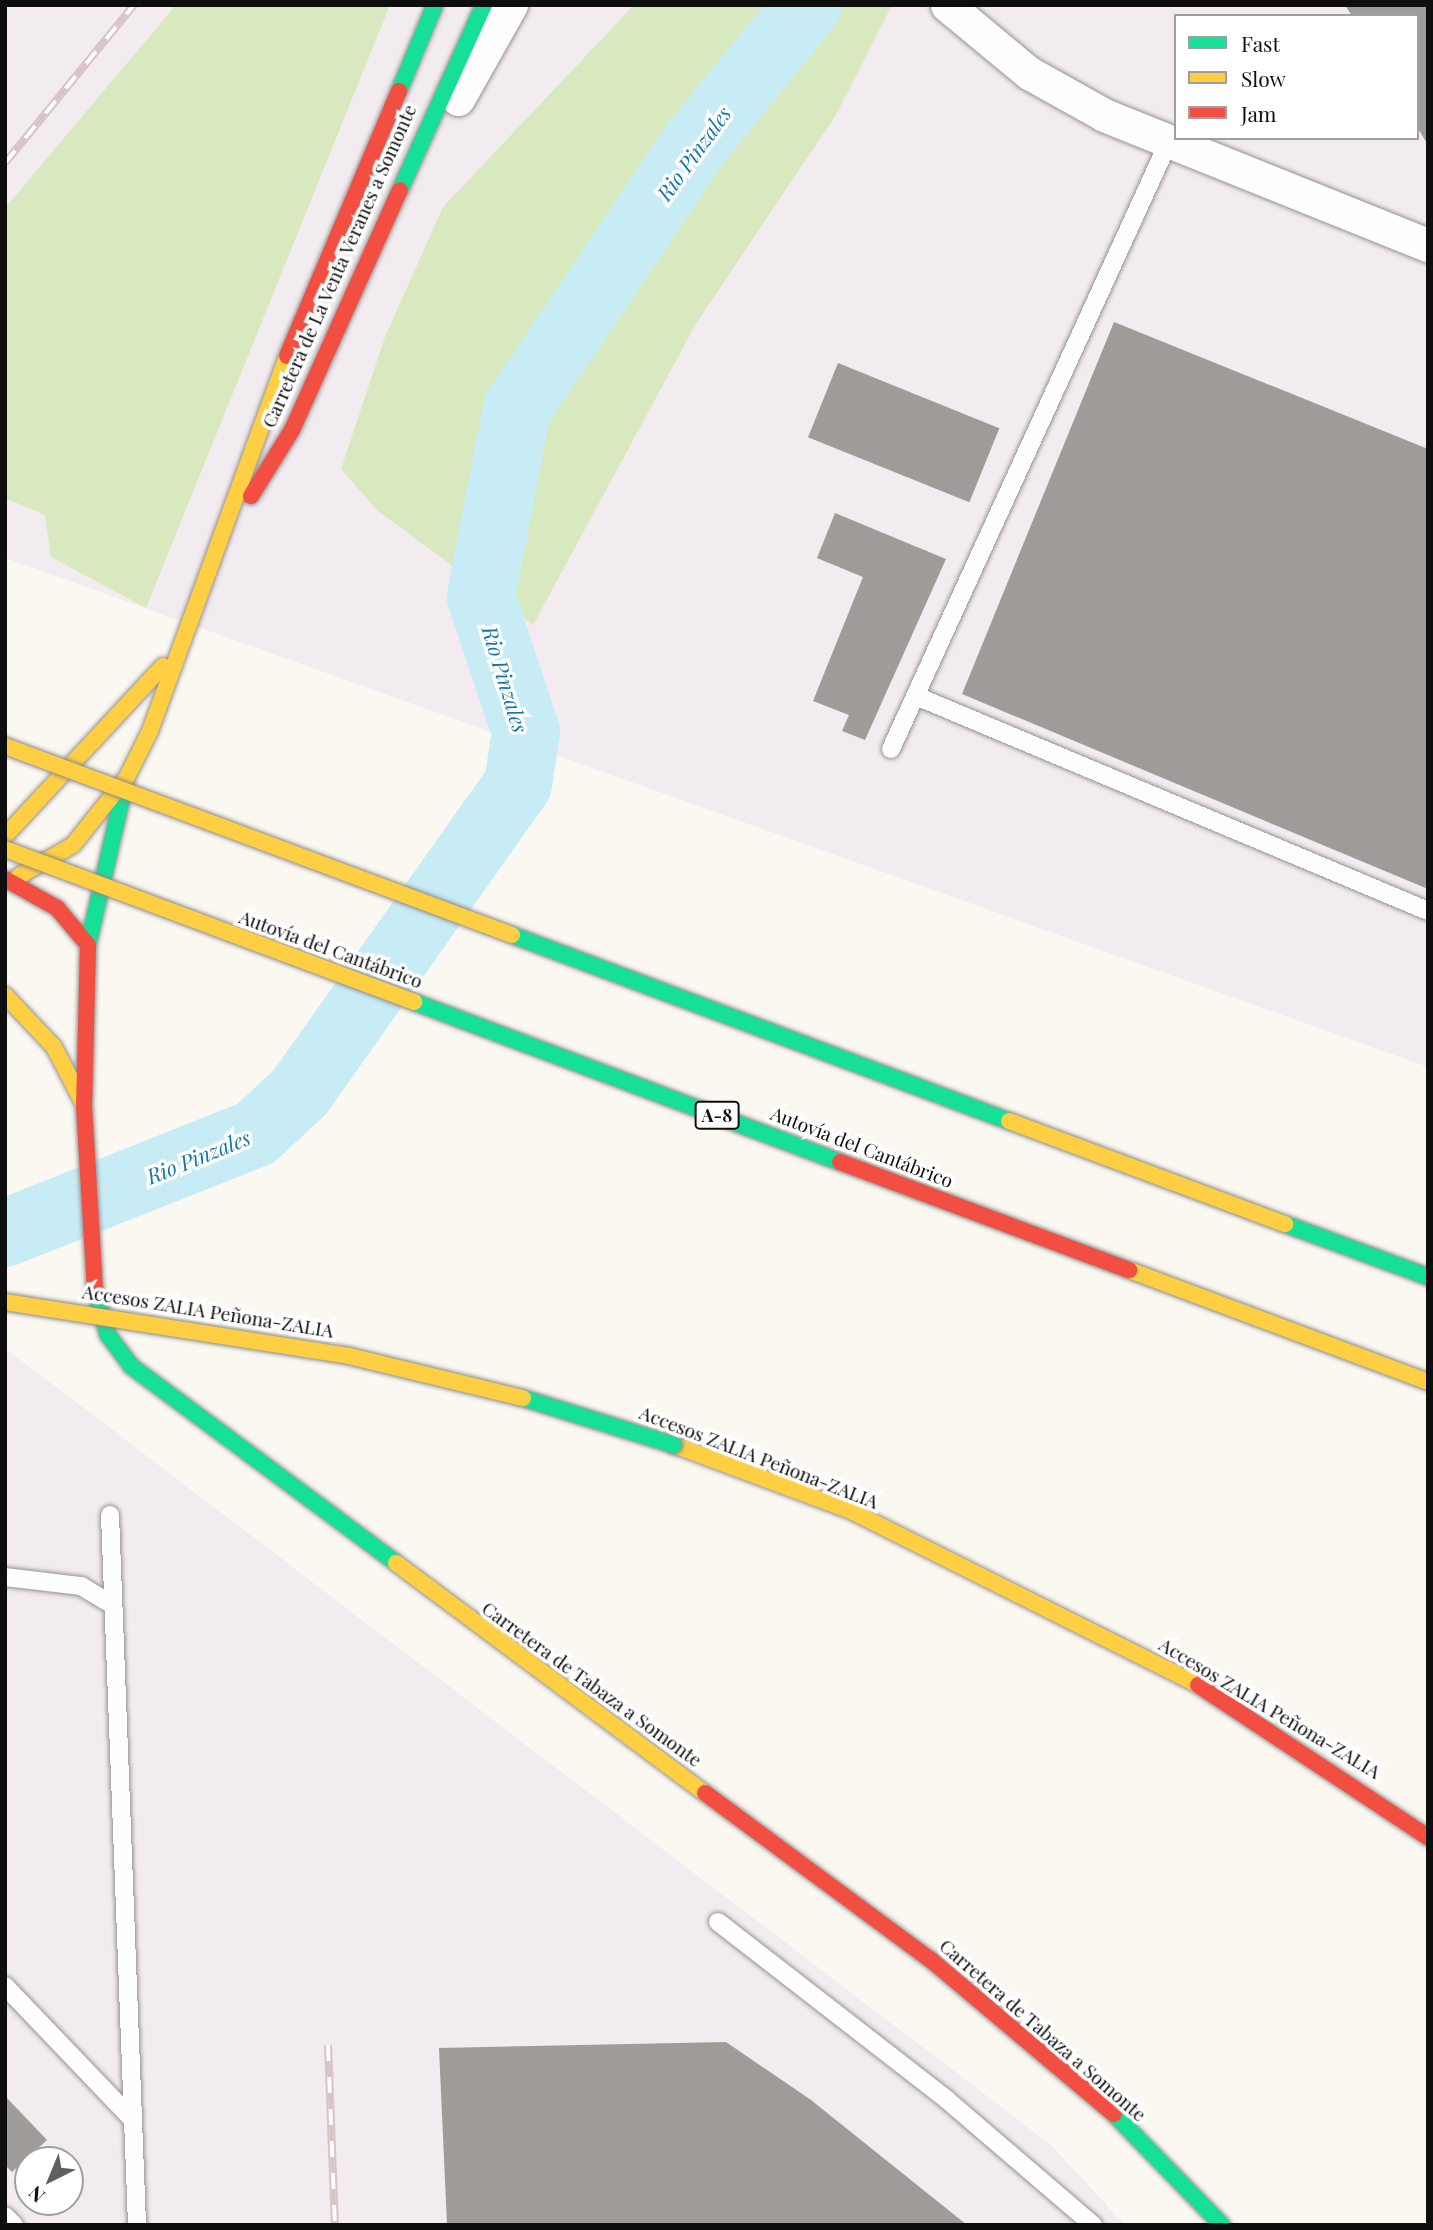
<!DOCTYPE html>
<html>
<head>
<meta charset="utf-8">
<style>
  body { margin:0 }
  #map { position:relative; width:1433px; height:2230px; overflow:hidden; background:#fbf8f2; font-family:"Playfair Display",serif }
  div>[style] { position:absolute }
  .industrial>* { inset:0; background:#f2ebef }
  .forest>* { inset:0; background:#d9e9bf }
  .river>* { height:68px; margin:-34px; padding:0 34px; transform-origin:34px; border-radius:34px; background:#c7ecf6 }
  .building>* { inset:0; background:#9e9b98; transform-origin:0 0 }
  .roads { filter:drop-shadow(0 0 2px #959391) drop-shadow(0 0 2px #959391) }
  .lane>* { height:18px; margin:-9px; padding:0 9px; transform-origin:9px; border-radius:9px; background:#fefefd }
  .street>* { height:33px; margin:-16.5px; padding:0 16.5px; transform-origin:16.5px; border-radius:16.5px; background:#fefefd }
  .fast>* { height:16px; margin:-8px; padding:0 8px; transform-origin:8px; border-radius:8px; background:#16e098 }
  .slow>* { height:16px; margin:-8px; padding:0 8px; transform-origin:8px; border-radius:8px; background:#ffcf43 }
  .jam>* { height:16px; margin:-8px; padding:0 8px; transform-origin:8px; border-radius:8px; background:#f24e42 }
  .rail>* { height:8px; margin-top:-4px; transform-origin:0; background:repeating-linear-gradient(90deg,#fff 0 16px,#d8c4c7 0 32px); box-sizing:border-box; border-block:2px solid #d8c4c7 }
  .bridges { filter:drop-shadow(0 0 2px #8b8a87) drop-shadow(0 0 2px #8b8a87) }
  .fast-bridge>* { height:16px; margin:-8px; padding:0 8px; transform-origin:8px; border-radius:8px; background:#16e098 }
  .slow-bridge>* { height:16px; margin:-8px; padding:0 8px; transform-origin:8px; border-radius:8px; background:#ffcf43 }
  .jam-bridge>* { height:16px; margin:-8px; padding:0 8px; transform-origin:8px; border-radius:8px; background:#f24e42 }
  span { translate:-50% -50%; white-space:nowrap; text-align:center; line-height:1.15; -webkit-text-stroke:7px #fff; paint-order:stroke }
  .shield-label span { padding:2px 5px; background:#fff; border:2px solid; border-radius:5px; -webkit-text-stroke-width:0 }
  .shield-label { font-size:18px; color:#0e0e0e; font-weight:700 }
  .street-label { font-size:19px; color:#0e0e0e }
  .water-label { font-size:21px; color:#1277a4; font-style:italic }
  .frame { position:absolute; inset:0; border:7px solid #0e0e0e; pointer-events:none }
  .legend { position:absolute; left:1174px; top:14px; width:245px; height:126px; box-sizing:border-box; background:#fff; border:2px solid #9f9f9f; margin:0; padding:9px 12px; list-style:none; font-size:21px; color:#0e0e0e }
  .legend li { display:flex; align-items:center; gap:14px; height:35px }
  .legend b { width:35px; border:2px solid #9f9f9f }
  .north { position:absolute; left:14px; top:2146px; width:70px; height:70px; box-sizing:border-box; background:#fff; border:2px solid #9f9f9f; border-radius:50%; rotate:223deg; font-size:19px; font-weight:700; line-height:28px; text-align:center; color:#0e0e0e }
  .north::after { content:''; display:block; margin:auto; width:24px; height:32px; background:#61605e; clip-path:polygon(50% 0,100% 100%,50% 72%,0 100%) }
</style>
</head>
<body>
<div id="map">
  <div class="industrial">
    <div style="clip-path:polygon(evenodd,5px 5px,1428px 5px,1428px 1067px,5px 558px,5px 5px,1176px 16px,1417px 16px,1417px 138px,1176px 138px,1176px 16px)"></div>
    <div style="clip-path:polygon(evenodd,5px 1348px,1051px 2145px,1125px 2225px,5px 2225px,5px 1348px,28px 2160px,70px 2160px,70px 2202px,28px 2202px,28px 2160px)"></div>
  </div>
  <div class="forest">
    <div style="clip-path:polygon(176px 5px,390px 5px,146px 608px,51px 557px,45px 515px,5px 498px,5px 208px)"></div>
    <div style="clip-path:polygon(634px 5px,891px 7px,836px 115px,697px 322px,533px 625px,378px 511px,341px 469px,385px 337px,443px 207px)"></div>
  </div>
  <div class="river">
    <div style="left:5px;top:1233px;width:270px;rotate:-21.7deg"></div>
    <div style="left:256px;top:1133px;width:60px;rotate:-43deg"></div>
    <div style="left:300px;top:1092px;width:377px;rotate:-54.7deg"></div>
    <div style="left:518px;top:784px;width:53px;rotate:-81.3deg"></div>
    <div style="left:526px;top:732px;width:142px;rotate:-108.4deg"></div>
    <div style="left:481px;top:597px;width:191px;rotate:-79.2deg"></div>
    <div style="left:517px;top:409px;width:324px;rotate:-56.1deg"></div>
    <div style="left:698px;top:140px;width:174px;rotate:-50.8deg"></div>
  </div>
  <div class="building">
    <div style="clip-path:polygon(1345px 5px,1428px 5px,1428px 145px,1417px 127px,1417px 16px,1352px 16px)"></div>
    <div style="clip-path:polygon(1114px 322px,1428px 449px,1428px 889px,962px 694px)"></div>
    <div style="left:838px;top:363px;width:174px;height:80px;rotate:22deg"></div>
    <div style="clip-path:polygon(835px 513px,946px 559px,865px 740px,842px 731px,849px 715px,813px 701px,863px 577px,817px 558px)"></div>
    <div style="clip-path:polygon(726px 2042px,811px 2100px,967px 2225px,447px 2225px,439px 2048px)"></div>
    <div style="clip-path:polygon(5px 2096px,47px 2140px,12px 2172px,5px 2165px)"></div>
  </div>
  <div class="roads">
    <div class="lane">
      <div style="left:916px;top:696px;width:555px;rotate:22.78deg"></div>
      <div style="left:891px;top:749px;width:669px;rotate:-65.43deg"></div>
      <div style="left:110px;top:1515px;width:711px;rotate:87.82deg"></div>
      <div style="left:5px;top:1577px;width:77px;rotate:6.8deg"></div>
      <div style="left:81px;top:1586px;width:37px;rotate:31deg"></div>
      <div style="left:718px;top:1922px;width:289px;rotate:37.8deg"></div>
      <div style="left:946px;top:2099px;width:194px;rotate:40.6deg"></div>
      <div style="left:5px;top:1986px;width:185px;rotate:46.3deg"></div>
      <div style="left:5px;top:2216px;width:13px;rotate:45deg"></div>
    </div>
    <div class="street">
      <div style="left:947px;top:5px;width:107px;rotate:39.7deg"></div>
      <div style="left:1029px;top:73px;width:86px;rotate:29.2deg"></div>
      <div style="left:1104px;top:115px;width:349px;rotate:21.9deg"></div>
      <div style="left:458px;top:99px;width:108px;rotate:-60.6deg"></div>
    </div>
    <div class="fast">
      <div style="left:399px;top:91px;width:93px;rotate:-67.3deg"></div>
      <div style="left:400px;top:190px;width:203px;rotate:-65.6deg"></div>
      <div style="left:88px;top:945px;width:169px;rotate:-77deg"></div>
      <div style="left:95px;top:1290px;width:47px;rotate:73.9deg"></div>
      <div style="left:108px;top:1335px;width:39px;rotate:53deg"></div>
      <div style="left:131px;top:1366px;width:330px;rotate:36.6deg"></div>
      <div style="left:1114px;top:2114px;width:155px;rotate:45.8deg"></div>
    </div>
    <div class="slow">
      <div style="left:5px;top:836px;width:232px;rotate:-47.1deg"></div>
      <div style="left:19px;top:876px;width:62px;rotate:-29.9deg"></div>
      <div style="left:73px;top:845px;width:87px;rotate:-51.5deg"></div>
      <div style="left:127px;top:777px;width:51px;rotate:-63.4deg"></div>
      <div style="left:150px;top:731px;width:399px;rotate:-69.9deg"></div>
      <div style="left:5px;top:995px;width:71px;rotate:46.7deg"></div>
      <div style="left:54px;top:1047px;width:63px;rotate:62.6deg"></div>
      <div style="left:674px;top:1445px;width:189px;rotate:20.4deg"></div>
      <div style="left:851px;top:1511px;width:388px;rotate:26.6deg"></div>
      <div style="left:396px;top:1563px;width:385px;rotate:36.7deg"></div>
    </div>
    <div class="jam">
      <div style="left:287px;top:356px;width:288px;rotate:-67.1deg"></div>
      <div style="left:251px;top:496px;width:78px;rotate:-58.2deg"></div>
      <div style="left:292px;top:430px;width:263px;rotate:-65.8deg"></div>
      <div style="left:5px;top:879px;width:60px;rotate:29.1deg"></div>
      <div style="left:57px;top:908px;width:48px;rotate:50deg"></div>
      <div style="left:88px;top:945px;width:160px;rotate:91.4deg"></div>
      <div style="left:84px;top:1105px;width:185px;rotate:86.6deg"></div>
      <div style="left:1198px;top:1685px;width:276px;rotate:33.5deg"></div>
      <div style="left:705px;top:1793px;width:281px;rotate:36.5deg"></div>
      <div style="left:931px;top:1960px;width:239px;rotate:40.1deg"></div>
    </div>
  </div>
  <div class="rail">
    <div style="left:5px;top:163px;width:204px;rotate:-50.8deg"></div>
    <div style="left:328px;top:2045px;width:180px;rotate:87.8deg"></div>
  </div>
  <div class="bridges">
    <div class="fast-bridge">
      <div style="left:512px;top:935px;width:531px;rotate:20.52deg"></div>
      <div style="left:414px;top:1002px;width:455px;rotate:20.6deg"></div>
      <div style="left:1285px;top:1224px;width:153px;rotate:20.3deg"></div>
      <div style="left:523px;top:1398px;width:158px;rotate:17.3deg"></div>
    </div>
    <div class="slow-bridge">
      <div style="left:5px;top:746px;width:541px;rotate:20.44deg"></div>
      <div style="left:5px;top:849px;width:437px;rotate:20.5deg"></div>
      <div style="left:1009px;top:1121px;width:295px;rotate:20.5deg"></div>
      <div style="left:1129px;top:1270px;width:319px;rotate:20.5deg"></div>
      <div style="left:5px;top:1302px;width:348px;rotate:8.9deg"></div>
      <div style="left:349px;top:1356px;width:179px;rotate:13.6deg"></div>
    </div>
    <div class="jam-bridge">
      <div style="left:840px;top:1162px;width:309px;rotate:20.5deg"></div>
    </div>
  </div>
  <div class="shield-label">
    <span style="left:717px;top:1115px">A-8</span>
  </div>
  <div class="street-label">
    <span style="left:339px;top:266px;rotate:-66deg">Carretera de La Venta Veranes a Somonte</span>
    <span style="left:331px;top:949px;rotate:20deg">Autovía del Cantábrico</span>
    <span style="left:862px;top:1147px;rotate:21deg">Autovía del Cantábrico</span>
    <span style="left:208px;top:1311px;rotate:9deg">Accesos ZALIA Peñona-ZALIA</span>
    <span style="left:759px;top:1457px;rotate:21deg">Accesos ZALIA Peñona-ZALIA</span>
    <span style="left:592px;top:1684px;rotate:36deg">Carretera de Tabaza a Somonte</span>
    <span style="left:1270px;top:1708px;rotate:31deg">Accesos ZALIA Peñona-ZALIA</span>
    <span style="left:1043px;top:2030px;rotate:41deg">Carretera de Tabaza a Somonte</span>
  </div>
  <div class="water-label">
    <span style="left:693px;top:153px;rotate:-54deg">Rio Pinzales</span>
    <span style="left:506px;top:679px;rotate:73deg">Rio Pinzales</span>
    <span style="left:198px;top:1156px;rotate:-22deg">Rio Pinzales</span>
  </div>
  <div class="frame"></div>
  <ul class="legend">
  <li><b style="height:9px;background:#16e098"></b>Fast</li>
  <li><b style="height:9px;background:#ffcf43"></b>Slow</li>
  <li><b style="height:9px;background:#f24e42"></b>Jam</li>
  </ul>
  <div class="north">N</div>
</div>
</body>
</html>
